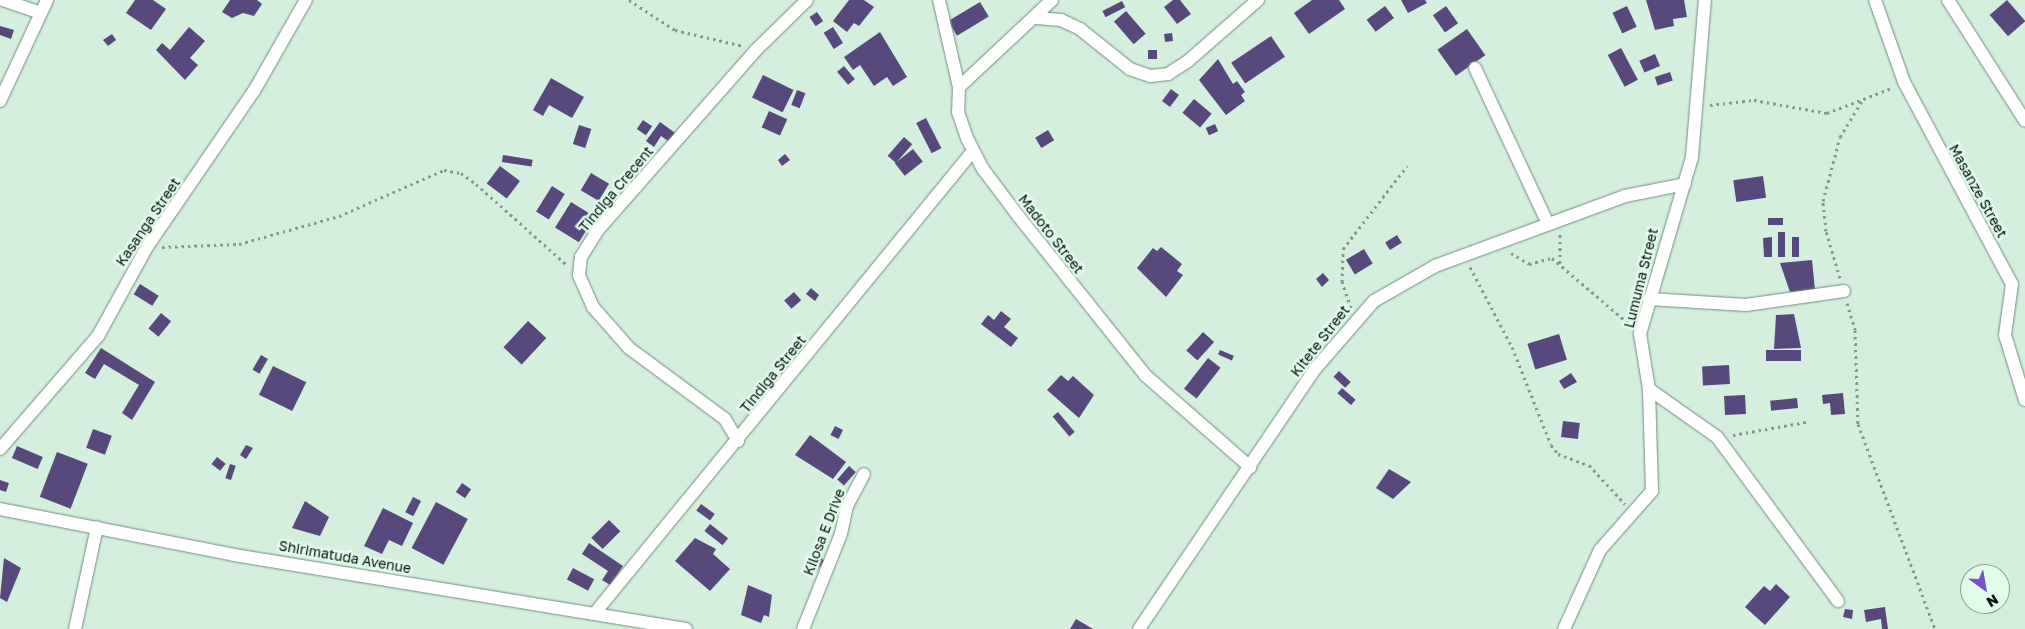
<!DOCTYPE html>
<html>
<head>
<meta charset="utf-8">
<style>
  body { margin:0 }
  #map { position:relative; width:2025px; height:629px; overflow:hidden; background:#d5efdf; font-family:"Golos Text",sans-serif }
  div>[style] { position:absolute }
  .building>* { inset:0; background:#58497c; transform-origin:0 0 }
  .path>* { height:3px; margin-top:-1.5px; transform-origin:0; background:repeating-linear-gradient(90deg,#85988c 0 2.5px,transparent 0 6.5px) }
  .roads { filter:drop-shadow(0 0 1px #748c7e) drop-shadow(0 0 1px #748c7e) }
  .street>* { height:12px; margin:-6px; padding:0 6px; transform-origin:6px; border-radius:6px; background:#fff }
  span { translate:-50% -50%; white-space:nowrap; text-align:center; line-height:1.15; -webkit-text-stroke:5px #e2fcec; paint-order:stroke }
  .street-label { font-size:14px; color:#08110c }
  .north { position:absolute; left:1960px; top:564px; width:50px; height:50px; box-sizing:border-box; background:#e2fcec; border:1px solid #8b9e92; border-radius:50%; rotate:148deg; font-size:14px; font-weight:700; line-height:20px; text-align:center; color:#08110c }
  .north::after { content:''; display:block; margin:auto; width:18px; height:22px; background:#7b51ca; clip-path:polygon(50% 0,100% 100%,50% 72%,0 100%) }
</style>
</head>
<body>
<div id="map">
  <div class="building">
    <div style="clip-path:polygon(135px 0,153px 0,166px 9px,151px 30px,126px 13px)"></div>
    <div style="clip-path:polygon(230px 0,257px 0,262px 4px,254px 16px,243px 13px,232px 18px,222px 12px)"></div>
    <div style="clip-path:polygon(849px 0,864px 0,874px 7px,859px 26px,854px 23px,847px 32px,833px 21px)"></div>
    <div style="clip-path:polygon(1173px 0,1180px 0,1191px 14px,1177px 24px,1164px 7px)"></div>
    <div style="clip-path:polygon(1312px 0,1339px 0,1345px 9px,1309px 34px,1294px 13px)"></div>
    <div style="clip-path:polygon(1401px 0,1425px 0,1427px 3px,1408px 13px)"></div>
    <div style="clip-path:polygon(1646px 0,1684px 0,1687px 17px,1673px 19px,1674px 26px,1655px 30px)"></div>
    <div style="left:2007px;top:0;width:28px;height:23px;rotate:49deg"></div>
    <div style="left:1122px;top:1px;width:7px;height:22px;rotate:63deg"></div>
    <div style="left:980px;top:2px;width:17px;height:37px;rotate:59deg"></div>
    <div style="left:1385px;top:6px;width:15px;height:23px;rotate:53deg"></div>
    <div style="left:1446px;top:6px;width:21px;height:16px;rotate:55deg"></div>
    <div style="left:1627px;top:6px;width:23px;height:16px;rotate:65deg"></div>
    <div style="left:1126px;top:11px;width:30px;height:16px;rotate:49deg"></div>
    <div style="left:817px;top:12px;width:11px;height:9px;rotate:56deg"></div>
    <div style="clip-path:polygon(0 26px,14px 30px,11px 39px,0 35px)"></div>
    <div style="clip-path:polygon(189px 27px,205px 41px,190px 58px,198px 65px,185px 80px,156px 50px,162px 43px,170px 50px)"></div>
    <div style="left:833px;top:27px;width:19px;height:11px;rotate:58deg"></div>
    <div style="left:1467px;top:29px;width:32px;height:36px;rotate:55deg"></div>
    <div style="clip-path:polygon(880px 32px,907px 77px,893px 86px,887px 77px,874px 86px,860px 65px,853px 70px,844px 57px)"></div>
    <div style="left:1172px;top:33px;width:8px;height:8px;rotate:83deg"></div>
    <div style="clip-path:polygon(112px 34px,116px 40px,108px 46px,103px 40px)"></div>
    <div style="left:1271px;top:36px;width:25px;height:48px;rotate:56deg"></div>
    <div style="left:1621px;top:48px;width:36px;height:15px;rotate:62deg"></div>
    <div style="left:1148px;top:50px;width:9px;height:9px"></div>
    <div style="left:1655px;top:54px;width:13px;height:17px;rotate:67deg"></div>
    <div style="clip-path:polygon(1218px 59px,1233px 84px,1237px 81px,1245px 92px,1241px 95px,1245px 101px,1226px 115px,1199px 80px)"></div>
    <div style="left:844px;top:66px;width:17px;height:9px;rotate:50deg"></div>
    <div style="left:1670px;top:72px;width:9px;height:16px;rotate:72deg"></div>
    <div style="left:763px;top:75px;width:34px;height:25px;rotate:26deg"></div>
    <div style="clip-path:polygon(551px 78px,584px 97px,572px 118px,549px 105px,543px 116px,533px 110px)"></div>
    <div style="left:1171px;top:89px;width:10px;height:15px;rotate:37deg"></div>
    <div style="left:797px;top:90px;width:9px;height:16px;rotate:21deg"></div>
    <div style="left:1194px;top:99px;width:23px;height:18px;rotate:40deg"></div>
    <div style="left:769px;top:111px;width:20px;height:18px;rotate:24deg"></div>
    <div style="left:926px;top:118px;width:34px;height:11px;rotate:63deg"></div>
    <div style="left:643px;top:120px;width:11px;height:11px;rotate:34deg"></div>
    <div style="clip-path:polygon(660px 122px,678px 135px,672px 144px,661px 136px,654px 147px,646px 141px)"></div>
    <div style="left:1215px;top:124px;width:8px;height:10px;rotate:67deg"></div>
    <div style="left:579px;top:125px;width:13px;height:20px;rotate:18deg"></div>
    <div style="left:1048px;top:130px;width:12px;height:15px;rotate:59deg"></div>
    <div style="left:904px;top:137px;width:11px;height:25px;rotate:41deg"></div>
    <div style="left:913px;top:149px;width:16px;height:23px;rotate:52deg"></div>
    <div style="clip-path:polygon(785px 154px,790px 160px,782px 166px,778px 160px)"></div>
    <div style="left:503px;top:155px;width:30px;height:7px;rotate:9deg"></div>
    <div style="left:500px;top:166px;width:25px;height:22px;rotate:37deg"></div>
    <div style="left:591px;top:173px;width:21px;height:20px;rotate:31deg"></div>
    <div style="left:1763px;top:176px;width:22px;height:30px;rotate:82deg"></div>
    <div style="left:552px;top:186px;width:15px;height:30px;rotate:32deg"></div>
    <div style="left:571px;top:202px;width:28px;height:30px;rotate:32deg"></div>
    <div style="left:1768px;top:218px;width:15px;height:7px"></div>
    <div style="left:1778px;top:232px;width:7px;height:25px"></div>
    <div style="left:1397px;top:235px;width:9px;height:14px;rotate:58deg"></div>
    <div style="clip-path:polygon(1772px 237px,1772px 257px,1764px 257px,1763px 238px)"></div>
    <div style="left:1792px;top:237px;width:7px;height:20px"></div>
    <div style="clip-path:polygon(1161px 247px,1182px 264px,1177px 271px,1183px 275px,1166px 297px,1137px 268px,1153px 248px,1157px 251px)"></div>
    <div style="left:1364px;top:249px;width:17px;height:21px;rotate:59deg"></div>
    <div style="clip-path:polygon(1812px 260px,1815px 290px,1790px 292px,1780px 263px)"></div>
    <div style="clip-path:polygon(1323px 273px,1329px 280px,1322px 287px,1316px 279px)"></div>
    <div style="left:140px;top:284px;width:22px;height:12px;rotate:32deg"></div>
    <div style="clip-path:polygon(811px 288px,819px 295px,815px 301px,806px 294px)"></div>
    <div style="left:794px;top:292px;width:11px;height:13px;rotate:49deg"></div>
    <div style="clip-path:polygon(1001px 311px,1011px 319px,1004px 327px,1018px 338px,1011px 347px,981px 324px,988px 315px,994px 320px)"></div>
    <div style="left:161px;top:313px;width:13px;height:20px;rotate:39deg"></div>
    <div style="clip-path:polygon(1794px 314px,1801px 348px,1774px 349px,1776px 315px)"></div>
    <div style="left:528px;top:321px;width:25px;height:36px;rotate:43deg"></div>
    <div style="left:1203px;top:332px;width:15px;height:25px;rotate:42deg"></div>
    <div style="left:1559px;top:334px;width:27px;height:33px;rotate:73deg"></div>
    <div style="clip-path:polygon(101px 348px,155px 382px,132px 420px,122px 413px,139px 385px,104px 364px,95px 379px,85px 373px)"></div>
    <div style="left:1220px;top:350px;width:15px;height:5px;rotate:23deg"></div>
    <div style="left:1801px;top:350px;width:11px;height:35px;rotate:90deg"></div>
    <div style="left:261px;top:355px;width:8px;height:17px;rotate:30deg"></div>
    <div style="left:1208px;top:358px;width:16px;height:39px;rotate:38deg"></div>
    <div style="left:1729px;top:365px;width:19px;height:27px;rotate:87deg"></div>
    <div style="left:273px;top:366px;width:37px;height:32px;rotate:26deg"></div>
    <div style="left:1339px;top:371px;width:16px;height:8px;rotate:43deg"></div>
    <div style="clip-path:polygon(1571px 373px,1577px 382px,1564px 389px,1559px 381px)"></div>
    <div style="clip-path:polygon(1061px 375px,1068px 381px,1073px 376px,1094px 395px,1079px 418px,1047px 390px)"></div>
    <div style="left:1342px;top:388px;width:18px;height:7px;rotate:41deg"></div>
    <div style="clip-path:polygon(1843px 393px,1845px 414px,1831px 415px,1830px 403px,1823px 404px,1822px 395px)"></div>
    <div style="left:1745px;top:395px;width:19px;height:21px;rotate:87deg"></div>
    <div style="left:1797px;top:398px;width:10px;height:27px;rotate:84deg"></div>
    <div style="left:1058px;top:412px;width:26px;height:7px;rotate:50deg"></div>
    <div style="left:1563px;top:421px;width:17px;height:16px;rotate:7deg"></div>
    <div style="left:835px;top:426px;width:9px;height:10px;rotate:27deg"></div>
    <div style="left:93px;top:429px;width:20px;height:20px;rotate:20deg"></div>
    <div style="clip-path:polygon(810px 435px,846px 462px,833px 479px,795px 455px)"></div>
    <div style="clip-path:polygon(246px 445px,253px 448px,246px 459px,240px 455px)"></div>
    <div style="left:17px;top:446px;width:28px;height:13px;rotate:23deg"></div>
    <div style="left:57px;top:452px;width:33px;height:48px;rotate:21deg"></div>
    <div style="left:217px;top:457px;width:11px;height:9px;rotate:38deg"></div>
    <div style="left:230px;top:464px;width:6px;height:15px;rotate:18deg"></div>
    <div style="left:849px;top:466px;width:9px;height:18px;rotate:41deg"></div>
    <div style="clip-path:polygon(1389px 469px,1411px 482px,1393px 499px,1376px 488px)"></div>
    <div style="clip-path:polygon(0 480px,9px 483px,6px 492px,0 490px)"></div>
    <div style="left:462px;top:483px;width:11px;height:11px;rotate:34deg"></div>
    <div style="left:413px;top:497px;width:9px;height:17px;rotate:27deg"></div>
    <div style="clip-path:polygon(305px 501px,329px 517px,320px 536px,292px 528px)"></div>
    <div style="left:436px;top:502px;width:36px;height:52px;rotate:28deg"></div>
    <div style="left:701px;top:504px;width:17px;height:8px;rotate:36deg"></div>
    <div style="clip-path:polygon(383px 508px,413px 523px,402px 546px,389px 540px,382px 554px,364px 546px)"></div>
    <div style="left:609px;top:520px;width:16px;height:25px;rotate:45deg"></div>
    <div style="left:710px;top:524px;width:23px;height:9px;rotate:38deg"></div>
    <div style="clip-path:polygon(695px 538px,716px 549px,713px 554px,730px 569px,710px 591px,675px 561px)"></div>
    <div style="clip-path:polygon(589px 543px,623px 566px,610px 585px,602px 580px,608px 571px,582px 554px)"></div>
    <div style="left:816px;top:554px;width:11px;height:16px;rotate:38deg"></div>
    <div style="clip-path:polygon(4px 558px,21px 568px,7px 602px,0 598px)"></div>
    <div style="left:573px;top:568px;width:24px;height:13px;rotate:28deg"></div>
    <div style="clip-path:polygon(1776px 584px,1790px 597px,1765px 625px,1745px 607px,1764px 586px,1770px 591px)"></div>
    <div style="clip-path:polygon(748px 585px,772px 595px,769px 617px,764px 615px,761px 623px,741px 615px)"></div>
    <div style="clip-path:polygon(1885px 607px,1888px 629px,1882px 629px,1881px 619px,1866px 622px,1864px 610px)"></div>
    <div style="clip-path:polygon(1845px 609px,1853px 610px,1852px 619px,1843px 617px)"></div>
    <div style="clip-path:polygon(1076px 619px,1093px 629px,1070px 629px)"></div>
  </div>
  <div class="path">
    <div style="left:629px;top:0;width:55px;rotate:33.1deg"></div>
    <div style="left:675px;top:30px;width:70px;rotate:13.2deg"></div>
    <div style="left:1710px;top:105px;width:44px;rotate:-6.5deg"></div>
    <div style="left:1754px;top:100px;width:74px;rotate:10.1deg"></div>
    <div style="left:1827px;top:113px;width:70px;rotate:-21deg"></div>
    <div style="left:162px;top:247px;width:77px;rotate:-2.2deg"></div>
    <div style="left:239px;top:244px;width:104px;rotate:-15.6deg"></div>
    <div style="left:339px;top:216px;width:115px;rotate:-23.7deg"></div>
    <div style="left:444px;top:170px;width:17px;rotate:10deg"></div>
    <div style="left:461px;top:173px;width:19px;rotate:36deg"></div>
    <div style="left:476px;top:184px;width:122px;rotate:41.7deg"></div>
    <div style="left:1511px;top:253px;width:21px;rotate:31deg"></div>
    <div style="left:1529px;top:264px;width:24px;rotate:-15deg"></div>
    <div style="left:1552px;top:258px;width:101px;rotate:40.6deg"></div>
    <div style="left:1560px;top:263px;width:29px;rotate:-90deg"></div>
    <div style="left:1470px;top:267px;width:90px;rotate:62.3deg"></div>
    <div style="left:1512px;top:347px;width:105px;rotate:68.3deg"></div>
    <div style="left:1551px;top:445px;width:11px;rotate:52deg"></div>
    <div style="left:1558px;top:454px;width:33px;rotate:20deg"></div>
    <div style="left:1589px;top:465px;width:53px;rotate:47.3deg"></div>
    <div style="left:1840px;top:278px;width:49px;rotate:-106.6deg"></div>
    <div style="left:1826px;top:231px;width:30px;rotate:-96deg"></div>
    <div style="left:1823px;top:201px;width:66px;rotate:-75.1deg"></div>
    <div style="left:1840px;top:137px;width:42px;rotate:-58.6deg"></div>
    <div style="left:1847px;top:303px;width:28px;rotate:73deg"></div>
    <div style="left:1855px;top:330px;width:94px;rotate:88.2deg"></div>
    <div style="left:1858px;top:424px;width:219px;rotate:69.4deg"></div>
    <div style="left:1351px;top:308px;width:28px;rotate:-109deg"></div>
    <div style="left:1342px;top:282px;width:33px;rotate:-88deg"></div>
    <div style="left:1343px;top:249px;width:105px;rotate:-52.4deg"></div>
    <div style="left:1733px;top:435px;width:74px;rotate:-10.1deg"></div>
  </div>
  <div class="roads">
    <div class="street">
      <div style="left:3px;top:0;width:40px;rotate:18.9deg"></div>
      <div style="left:939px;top:0;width:89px;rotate:77.1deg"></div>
      <div style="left:1052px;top:0;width:127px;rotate:136.9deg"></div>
      <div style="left:959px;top:87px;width:25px;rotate:92deg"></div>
      <div style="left:958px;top:112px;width:28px;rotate:71deg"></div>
      <div style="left:967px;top:138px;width:35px;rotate:63deg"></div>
      <div style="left:983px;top:169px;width:60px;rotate:53.1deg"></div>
      <div style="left:1019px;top:217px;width:202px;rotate:51.4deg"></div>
      <div style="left:1145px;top:375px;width:140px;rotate:41.2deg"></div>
      <div style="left:1875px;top:0;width:87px;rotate:70.5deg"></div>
      <div style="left:1904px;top:82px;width:229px;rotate:61.9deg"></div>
      <div style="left:2012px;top:284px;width:51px;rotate:97.8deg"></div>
      <div style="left:2005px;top:335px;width:68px;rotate:72.9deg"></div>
      <div style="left:1948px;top:0;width:143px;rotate:57.5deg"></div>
      <div style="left:1037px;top:18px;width:24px;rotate:5deg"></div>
      <div style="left:1061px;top:20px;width:21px;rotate:25deg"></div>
      <div style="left:1080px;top:29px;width:64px;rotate:38.7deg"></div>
      <div style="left:1130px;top:69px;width:21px;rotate:19deg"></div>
      <div style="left:1150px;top:76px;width:18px;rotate:-6deg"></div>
      <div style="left:1168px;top:74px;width:24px;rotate:-33deg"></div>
      <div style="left:1188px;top:61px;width:93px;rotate:-41.1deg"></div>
      <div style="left:1475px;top:68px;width:172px;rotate:64.9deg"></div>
      <div style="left:0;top:101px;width:111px;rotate:-65deg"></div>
      <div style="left:1649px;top:299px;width:97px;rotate:3.5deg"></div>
      <div style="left:1746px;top:305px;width:99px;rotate:-8.1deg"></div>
      <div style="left:1649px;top:389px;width:83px;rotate:35.2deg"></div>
      <div style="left:1717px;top:437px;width:204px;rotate:53.6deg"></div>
      <div style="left:738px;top:441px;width:26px;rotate:-121deg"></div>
      <div style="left:725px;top:419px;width:119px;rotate:-143.5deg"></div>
      <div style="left:629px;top:348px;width:55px;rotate:-131.3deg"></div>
      <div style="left:593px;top:307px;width:35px;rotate:-114deg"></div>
      <div style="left:579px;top:275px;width:18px;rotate:-84deg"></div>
      <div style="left:581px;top:257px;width:31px;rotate:-58deg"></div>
      <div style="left:597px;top:231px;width:241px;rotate:-48.7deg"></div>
      <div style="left:756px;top:50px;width:71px;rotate:-44.4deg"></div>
      <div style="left:0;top:449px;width:150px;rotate:-49.1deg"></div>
      <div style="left:98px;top:336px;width:102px;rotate:-61.2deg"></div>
      <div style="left:147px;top:247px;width:189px;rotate:-55.6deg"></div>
      <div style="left:254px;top:91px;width:105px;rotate:-60.3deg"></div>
      <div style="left:0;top:509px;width:238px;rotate:11.1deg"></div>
      <div style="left:234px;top:555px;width:458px;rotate:9.3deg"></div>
      <div style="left:594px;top:614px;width:598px;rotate:-50.7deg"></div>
      <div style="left:75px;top:629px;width:104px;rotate:-77.8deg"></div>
      <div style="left:803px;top:629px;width:102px;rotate:-68.2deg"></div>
      <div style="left:841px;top:534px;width:29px;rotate:-78deg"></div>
      <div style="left:847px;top:506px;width:36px;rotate:-62deg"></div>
      <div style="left:1139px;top:629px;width:314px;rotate:-55.9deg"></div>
      <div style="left:1315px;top:369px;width:90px;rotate:-49.1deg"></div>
      <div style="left:1374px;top:301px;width:70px;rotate:-29.8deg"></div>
      <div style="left:1435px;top:266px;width:202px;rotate:-20.2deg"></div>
      <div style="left:1625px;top:196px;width:61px;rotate:-11.3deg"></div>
      <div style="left:1564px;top:629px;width:87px;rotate:-65.5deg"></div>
      <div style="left:1600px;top:550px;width:79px;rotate:-48.6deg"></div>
      <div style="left:1652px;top:491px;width:102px;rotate:-91.7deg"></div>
      <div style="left:1649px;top:389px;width:56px;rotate:-99.3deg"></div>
      <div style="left:1640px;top:334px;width:184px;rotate:-73.6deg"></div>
      <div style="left:1692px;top:157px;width:158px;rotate:-85.3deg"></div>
    </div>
  </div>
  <div class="street-label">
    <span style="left:616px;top:189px;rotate:-50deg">Tindiga Crecent</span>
    <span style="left:1978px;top:191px;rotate:61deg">Masanze Street</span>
    <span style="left:148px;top:222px;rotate:-56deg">Kasanga Street</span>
    <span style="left:1051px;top:234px;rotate:52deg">Madoto Street</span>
    <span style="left:1641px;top:278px;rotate:-76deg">Lumuma Street</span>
    <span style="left:1320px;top:341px;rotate:-52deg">Kitete Street</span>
    <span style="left:773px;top:374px;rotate:-51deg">Tindiga Street</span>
    <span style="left:824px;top:532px;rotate:-69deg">Kilosa E Drive</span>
    <span style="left:345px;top:557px;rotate:10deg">Shirimatuda Avenue</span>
  </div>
  <div class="north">N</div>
</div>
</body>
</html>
